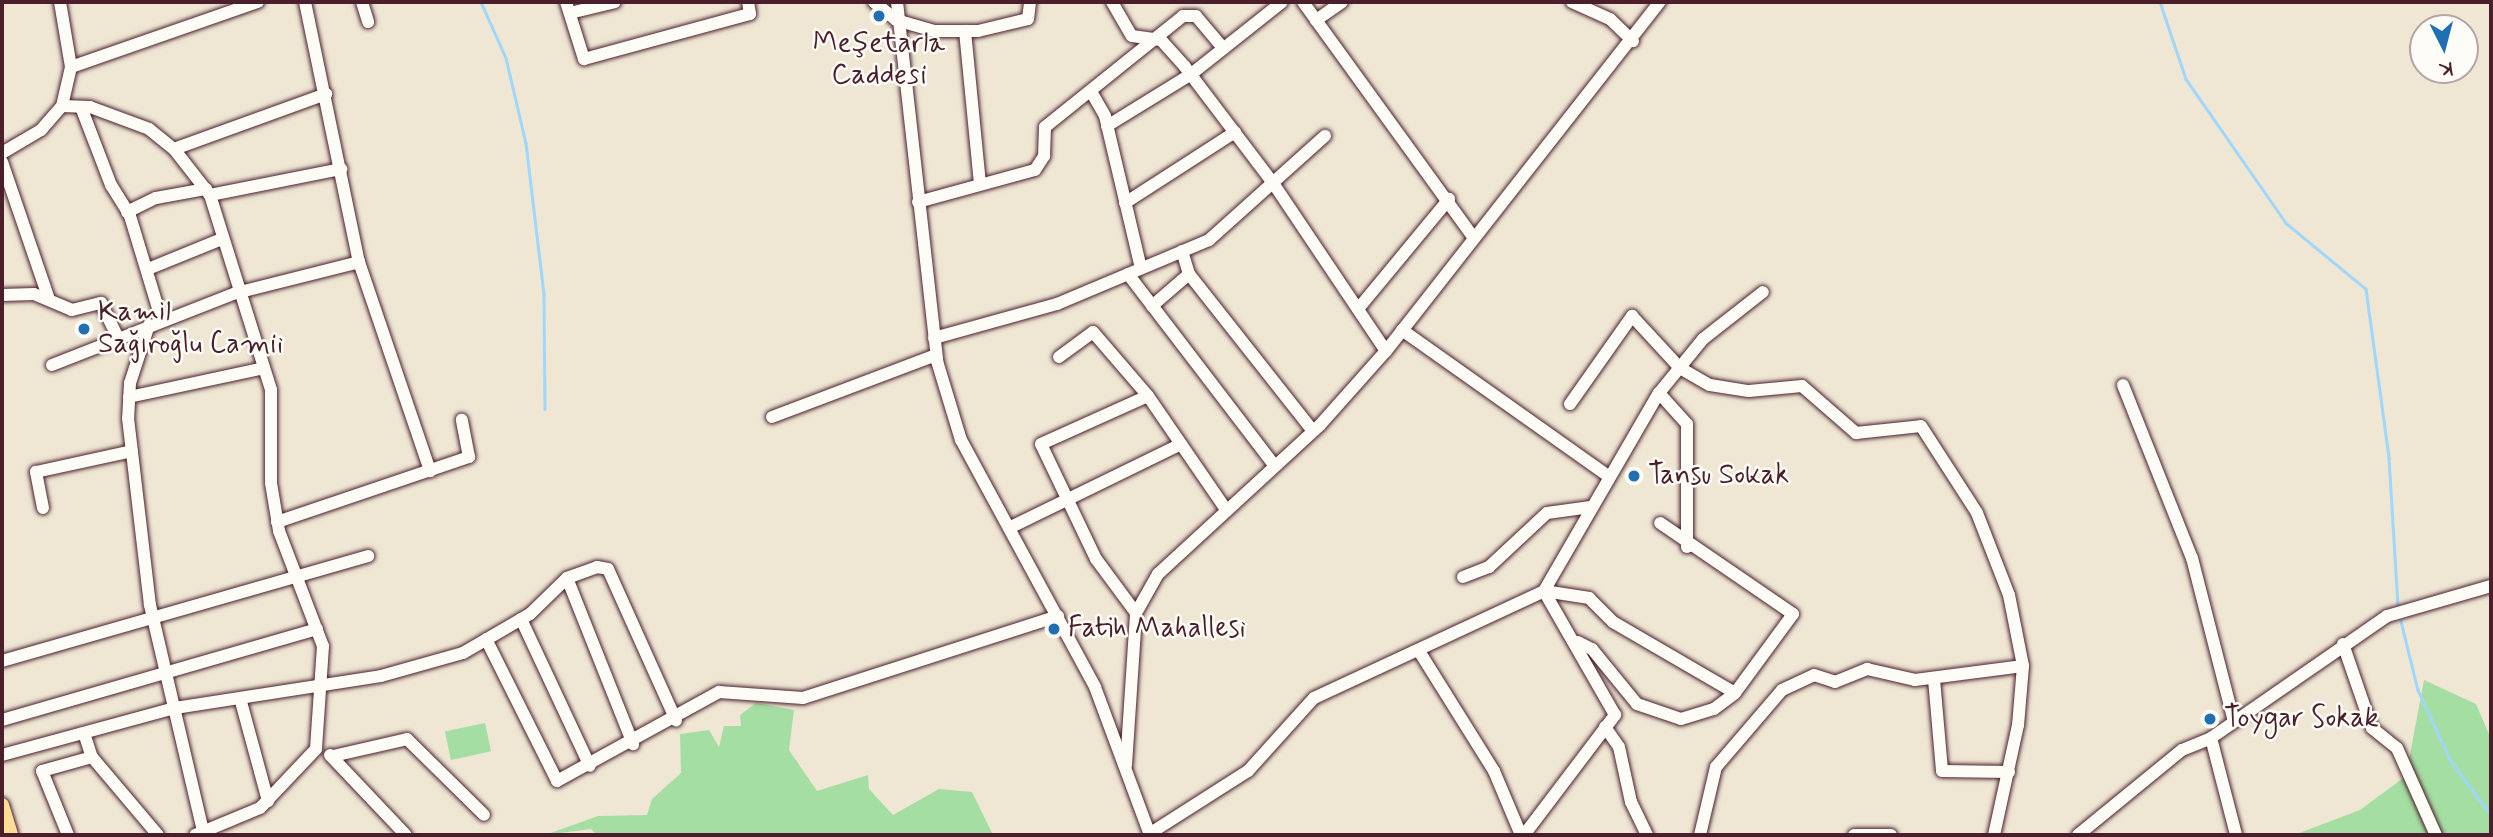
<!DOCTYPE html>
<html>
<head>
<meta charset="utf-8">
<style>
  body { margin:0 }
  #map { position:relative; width:2493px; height:837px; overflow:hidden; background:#efe6d4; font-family:Mynerve,sans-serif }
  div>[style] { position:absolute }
  .green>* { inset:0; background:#a5dea3; transform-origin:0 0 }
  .stream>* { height:2.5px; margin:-1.25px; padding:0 1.25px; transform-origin:1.25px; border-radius:1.25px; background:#9fd7fe }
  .roads { filter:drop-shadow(0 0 2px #4a1f2b) drop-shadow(0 0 2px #4a1f2b) }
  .minor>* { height:12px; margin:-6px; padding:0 6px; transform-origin:6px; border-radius:6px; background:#fdfcf7 }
  .major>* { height:14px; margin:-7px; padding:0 7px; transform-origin:7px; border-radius:7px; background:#ffdd96 }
  .dots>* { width:19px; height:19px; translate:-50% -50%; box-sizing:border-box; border:4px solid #fdfcf7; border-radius:50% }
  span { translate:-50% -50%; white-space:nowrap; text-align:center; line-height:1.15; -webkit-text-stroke:5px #fdfcf7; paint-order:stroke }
  .poi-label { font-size:28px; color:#4a1f2b }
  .left { translate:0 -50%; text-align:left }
  .frame { position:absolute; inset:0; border:4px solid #4a1f2b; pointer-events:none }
  .north { position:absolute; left:2409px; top:14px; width:70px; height:70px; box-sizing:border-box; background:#fdfcf7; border:2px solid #b5a4a5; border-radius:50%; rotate:174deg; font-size:19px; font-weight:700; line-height:28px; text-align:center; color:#4a1f2b }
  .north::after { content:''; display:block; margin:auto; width:24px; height:32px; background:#1f6fb2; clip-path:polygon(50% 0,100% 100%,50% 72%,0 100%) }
</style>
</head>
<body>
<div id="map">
  <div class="green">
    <div style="clip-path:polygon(2424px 680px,2476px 704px,2491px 739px,2491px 835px,2294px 835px,2360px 810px,2406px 776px)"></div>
    <div style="clip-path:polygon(756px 703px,794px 710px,789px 750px,817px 791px,868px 775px,869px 789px,893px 815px,939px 789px,972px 792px,993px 835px,597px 835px,591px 829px,545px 835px,598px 816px,647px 815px,652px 799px,681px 773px,680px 734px,709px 730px,719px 747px,724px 726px,741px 726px,740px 715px)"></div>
    <div style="left:485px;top:723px;width:29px;height:41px;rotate:78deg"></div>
  </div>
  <div class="stream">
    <div style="left:481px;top:2px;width:61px;rotate:65.9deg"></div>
    <div style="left:506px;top:58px;width:87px;rotate:76.8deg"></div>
    <div style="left:526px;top:143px;width:152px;rotate:83.2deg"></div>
    <div style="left:544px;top:294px;width:115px;rotate:89.5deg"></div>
    <div style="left:2160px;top:2px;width:81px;rotate:71.3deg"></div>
    <div style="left:2186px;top:79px;width:175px;rotate:55.2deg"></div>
    <div style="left:2286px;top:223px;width:104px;rotate:39.5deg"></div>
    <div style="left:2366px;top:289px;width:171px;rotate:82.2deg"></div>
    <div style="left:2389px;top:458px;width:147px;rotate:86.5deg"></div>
    <div style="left:2401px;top:621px;width:71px;rotate:76.2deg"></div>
    <div style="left:2418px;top:690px;width:78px;rotate:65.1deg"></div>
    <div style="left:2451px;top:761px;width:67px;rotate:53.5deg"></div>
  </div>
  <div class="roads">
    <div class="minor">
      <div style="left:305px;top:2px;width:266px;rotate:78.3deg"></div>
      <div style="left:359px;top:262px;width:221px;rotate:71.2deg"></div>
      <div style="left:362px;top:2px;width:21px;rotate:73deg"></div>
      <div style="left:566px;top:2px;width:60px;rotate:72.5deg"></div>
      <div style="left:584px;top:59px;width:172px;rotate:-15.2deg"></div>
      <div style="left:750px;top:14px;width:12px;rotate:-99deg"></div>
      <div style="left:874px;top:2px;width:28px;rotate:39deg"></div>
      <div style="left:896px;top:20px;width:40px;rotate:16deg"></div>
      <div style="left:934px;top:31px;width:44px"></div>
      <div style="left:978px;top:31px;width:51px;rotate:-13.5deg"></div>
      <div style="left:1028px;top:19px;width:17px;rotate:-83deg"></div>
      <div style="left:897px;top:2px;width:361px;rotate:83.6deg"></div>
      <div style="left:937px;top:361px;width:83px;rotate:73.1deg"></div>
      <div style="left:961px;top:440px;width:281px;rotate:61.5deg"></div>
      <div style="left:1095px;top:687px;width:158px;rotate:69.6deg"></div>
      <div style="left:1112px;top:2px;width:39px;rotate:60deg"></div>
      <div style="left:1132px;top:36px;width:29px;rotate:8deg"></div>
      <div style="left:1161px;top:40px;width:36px;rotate:48deg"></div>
      <div style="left:1185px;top:67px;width:146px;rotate:52.8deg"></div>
      <div style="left:1273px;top:183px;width:202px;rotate:56.1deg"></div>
      <div style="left:1303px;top:2px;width:22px;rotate:54deg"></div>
      <div style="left:1342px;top:2px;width:32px;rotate:145deg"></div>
      <div style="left:1316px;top:20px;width:268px;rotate:54.1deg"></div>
      <div style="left:1572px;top:2px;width:42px;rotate:24.1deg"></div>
      <div style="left:1610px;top:19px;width:32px;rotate:44deg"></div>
      <div style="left:570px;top:13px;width:46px;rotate:-13.7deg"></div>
      <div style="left:965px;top:31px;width:154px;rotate:84.4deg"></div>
      <div style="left:71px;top:67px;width:198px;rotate:-19.2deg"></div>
      <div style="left:1093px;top:95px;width:24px;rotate:60deg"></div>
      <div style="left:1105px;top:116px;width:156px;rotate:76.7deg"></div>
      <div style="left:62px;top:106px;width:28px;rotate:2deg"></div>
      <div style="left:90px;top:107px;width:63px;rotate:20.4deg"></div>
      <div style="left:149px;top:129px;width:32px;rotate:39deg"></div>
      <div style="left:174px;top:149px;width:58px;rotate:52deg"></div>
      <div style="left:210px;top:195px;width:204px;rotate:72.6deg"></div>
      <div style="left:271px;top:390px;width:93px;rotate:90deg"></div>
      <div style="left:271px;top:483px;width:49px;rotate:80.5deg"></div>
      <div style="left:279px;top:531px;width:123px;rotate:69.1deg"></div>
      <div style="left:323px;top:646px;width:103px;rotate:93.9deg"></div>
      <div style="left:316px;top:749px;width:81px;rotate:133.5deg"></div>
      <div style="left:260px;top:808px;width:70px;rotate:157.4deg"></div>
      <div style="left:81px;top:107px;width:84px;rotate:69deg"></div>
      <div style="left:111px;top:185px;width:36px;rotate:58deg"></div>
      <div style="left:130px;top:216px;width:110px;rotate:73.1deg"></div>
      <div style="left:1107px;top:126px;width:97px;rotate:-31.6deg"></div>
      <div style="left:1190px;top:75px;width:117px;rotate:-38.4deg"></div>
      <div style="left:174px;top:149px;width:162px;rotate:-19.9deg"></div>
      <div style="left:2px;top:153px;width:45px;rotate:-30.5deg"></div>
      <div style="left:41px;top:130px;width:32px;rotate:-49deg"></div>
      <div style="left:62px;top:106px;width:40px;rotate:-77deg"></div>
      <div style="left:71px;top:67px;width:66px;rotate:-99.6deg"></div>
      <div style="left:2px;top:162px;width:145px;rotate:71.1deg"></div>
      <div style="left:210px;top:195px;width:134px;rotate:-11.2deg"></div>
      <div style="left:918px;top:202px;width:121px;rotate:-15.3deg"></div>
      <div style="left:1035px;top:170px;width:17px;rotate:-57deg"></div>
      <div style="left:1044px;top:156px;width:29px;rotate:-88deg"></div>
      <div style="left:1045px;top:127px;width:177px;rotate:-38.8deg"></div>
      <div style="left:1183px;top:16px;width:13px"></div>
      <div style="left:1196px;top:16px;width:42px;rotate:49.8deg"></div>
      <div style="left:1125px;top:203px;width:131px;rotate:-32.8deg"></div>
      <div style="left:127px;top:212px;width:32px;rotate:-26deg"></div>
      <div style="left:156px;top:198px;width:51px;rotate:-10.2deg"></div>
      <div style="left:1182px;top:251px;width:24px;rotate:73deg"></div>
      <div style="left:1189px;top:274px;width:200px;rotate:51.7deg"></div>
      <div style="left:148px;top:269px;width:80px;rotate:-22.1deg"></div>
      <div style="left:1128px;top:274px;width:240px;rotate:52.6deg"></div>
      <div style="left:2px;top:295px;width:32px;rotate:-2deg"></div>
      <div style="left:34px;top:294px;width:41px;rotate:22.8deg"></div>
      <div style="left:72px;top:310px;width:30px;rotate:-14deg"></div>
      <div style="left:101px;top:303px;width:39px;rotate:64deg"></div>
      <div style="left:1152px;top:306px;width:49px;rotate:-40.9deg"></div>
      <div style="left:1358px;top:309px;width:143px;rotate:-50.4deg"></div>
      <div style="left:149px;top:325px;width:61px;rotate:108.1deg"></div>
      <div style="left:130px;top:383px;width:35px;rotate:93deg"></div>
      <div style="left:128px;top:418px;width:188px;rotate:83.3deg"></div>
      <div style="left:150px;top:605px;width:236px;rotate:76.8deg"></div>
      <div style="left:1402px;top:330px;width:252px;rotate:35.3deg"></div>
      <div style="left:934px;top:338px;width:128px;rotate:-15.5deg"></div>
      <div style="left:1057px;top:304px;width:165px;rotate:-22.8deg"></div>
      <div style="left:1209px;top:240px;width:156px;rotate:-41.9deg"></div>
      <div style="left:1059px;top:357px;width:42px;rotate:-36.3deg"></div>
      <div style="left:1093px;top:332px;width:84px;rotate:49.3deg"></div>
      <div style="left:1148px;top:396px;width:136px;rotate:55.5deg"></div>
      <div style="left:52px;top:365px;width:198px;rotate:-21.4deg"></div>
      <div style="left:236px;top:293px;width:127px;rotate:-14.1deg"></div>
      <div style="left:2123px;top:385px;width:186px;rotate:68.3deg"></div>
      <div style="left:2192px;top:558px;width:168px;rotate:75.6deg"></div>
      <div style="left:1659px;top:393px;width:42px;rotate:47.9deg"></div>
      <div style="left:1687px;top:424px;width:123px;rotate:90deg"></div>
      <div style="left:129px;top:397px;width:138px;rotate:-12.1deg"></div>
      <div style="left:1570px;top:404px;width:108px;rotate:-54.8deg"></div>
      <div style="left:1632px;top:316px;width:71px;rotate:47.3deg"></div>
      <div style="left:1680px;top:368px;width:34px;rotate:30deg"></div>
      <div style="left:1710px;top:385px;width:39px;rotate:9deg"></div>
      <div style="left:1749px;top:391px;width:53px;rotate:-5.4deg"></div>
      <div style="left:1802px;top:386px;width:72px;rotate:41deg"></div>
      <div style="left:1856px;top:433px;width:65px;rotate:-6.1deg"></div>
      <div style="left:1921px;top:426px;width:103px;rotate:57.2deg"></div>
      <div style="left:1977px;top:513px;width:88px;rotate:68.7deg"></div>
      <div style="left:2009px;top:595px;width:72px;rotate:78.8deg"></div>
      <div style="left:2023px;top:666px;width:59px;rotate:94.8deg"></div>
      <div style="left:2018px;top:725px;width:113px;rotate:102.3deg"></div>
      <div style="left:772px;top:417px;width:175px;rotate:-20.7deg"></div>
      <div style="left:43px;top:508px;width:37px;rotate:-101deg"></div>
      <div style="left:36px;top:472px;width:98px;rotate:-12.3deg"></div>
      <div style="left:277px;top:522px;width:203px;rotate:-18.7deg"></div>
      <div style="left:469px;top:457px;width:38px;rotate:-101deg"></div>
      <div style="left:1011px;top:527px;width:189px;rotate:-26deg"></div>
      <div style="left:1463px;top:577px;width:28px;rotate:-21deg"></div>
      <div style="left:1489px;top:567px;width:79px;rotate:-43deg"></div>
      <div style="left:1547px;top:513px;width:44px;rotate:-7.8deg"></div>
      <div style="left:567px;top:578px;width:179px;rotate:68.3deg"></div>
      <div style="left:1544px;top:591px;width:229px;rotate:-59.9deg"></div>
      <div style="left:1659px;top:393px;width:70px;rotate:-50.8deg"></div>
      <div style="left:1703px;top:339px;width:76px;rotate:-38.1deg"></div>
      <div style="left:1136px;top:613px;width:67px;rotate:-126.5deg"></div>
      <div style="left:1096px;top:559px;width:127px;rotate:-115.6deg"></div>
      <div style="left:1041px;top:444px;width:117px;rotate:-24.2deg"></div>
      <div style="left:521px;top:619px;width:162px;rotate:64.9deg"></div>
      <div style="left:486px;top:639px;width:159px;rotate:63.4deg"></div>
      <div style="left:557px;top:781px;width:185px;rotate:-28.8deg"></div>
      <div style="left:719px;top:692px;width:84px;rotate:4.1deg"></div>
      <div style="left:803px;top:698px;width:268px;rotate:-17.8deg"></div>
      <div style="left:1578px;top:642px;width:16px;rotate:27deg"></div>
      <div style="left:1592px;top:649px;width:71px;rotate:50.7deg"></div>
      <div style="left:1637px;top:704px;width:46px;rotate:18.8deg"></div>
      <div style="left:1681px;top:719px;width:34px;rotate:-17deg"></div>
      <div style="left:1714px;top:709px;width:26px;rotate:-37deg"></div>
      <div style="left:1735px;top:693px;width:98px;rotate:-53.7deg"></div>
      <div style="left:1793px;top:614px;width:161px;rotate:-145.6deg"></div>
      <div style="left:2343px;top:644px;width:89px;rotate:71deg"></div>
      <div style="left:2372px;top:728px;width:32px;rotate:39deg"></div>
      <div style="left:2397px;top:748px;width:95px;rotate:65.9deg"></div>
      <div style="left:1419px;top:651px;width:142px;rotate:58deg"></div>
      <div style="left:1494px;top:771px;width:69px;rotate:67.1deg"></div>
      <div style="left:2px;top:661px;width:381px;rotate:-16deg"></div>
      <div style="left:1934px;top:679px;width:92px;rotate:85deg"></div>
      <div style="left:1942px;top:771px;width:67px;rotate:0.9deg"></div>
      <div style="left:240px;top:698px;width:107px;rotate:74.8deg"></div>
      <div style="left:2px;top:720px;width:328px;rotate:-16.1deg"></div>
      <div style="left:1605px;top:727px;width:24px;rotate:55deg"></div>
      <div style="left:1619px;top:747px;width:56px;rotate:77.7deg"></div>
      <div style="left:1631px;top:802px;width:37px;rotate:64deg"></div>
      <div style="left:84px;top:733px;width:25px;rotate:72deg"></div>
      <div style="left:92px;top:757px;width:102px;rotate:49.8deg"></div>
      <div style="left:2211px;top:738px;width:100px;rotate:75.5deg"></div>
      <div style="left:2px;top:755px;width:179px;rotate:-15.2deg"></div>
      <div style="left:175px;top:708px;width:208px;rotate:-8.8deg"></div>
      <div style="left:381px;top:676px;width:85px;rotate:-15.7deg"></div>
      <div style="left:463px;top:653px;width:78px;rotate:-30.2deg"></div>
      <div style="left:530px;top:614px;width:52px;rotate:-44.2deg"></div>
      <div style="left:567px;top:578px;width:32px;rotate:-20deg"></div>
      <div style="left:597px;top:567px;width:11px;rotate:10deg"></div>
      <div style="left:608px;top:569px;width:166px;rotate:65.8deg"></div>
      <div style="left:330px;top:755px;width:110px;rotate:46.5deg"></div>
      <div style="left:333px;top:756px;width:76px;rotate:-12.9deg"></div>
      <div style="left:407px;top:739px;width:108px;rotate:44.6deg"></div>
      <div style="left:1126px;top:765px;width:152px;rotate:-86.2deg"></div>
      <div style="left:1136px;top:613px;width:45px;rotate:-60.6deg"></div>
      <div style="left:1158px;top:574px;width:220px;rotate:-42.6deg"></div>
      <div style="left:1320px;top:425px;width:99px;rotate:-48.3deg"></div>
      <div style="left:1386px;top:351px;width:444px;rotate:-51.9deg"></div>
      <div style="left:1149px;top:834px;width:117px;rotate:-32.5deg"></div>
      <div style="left:1248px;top:771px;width:98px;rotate:-47.9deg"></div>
      <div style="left:1314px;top:698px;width:254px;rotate:-24.9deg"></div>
      <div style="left:1544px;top:591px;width:46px;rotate:8.8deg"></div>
      <div style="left:1589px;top:598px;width:34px;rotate:45deg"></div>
      <div style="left:1613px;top:622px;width:141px;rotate:30.2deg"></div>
      <div style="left:68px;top:835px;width:69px;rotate:-112.1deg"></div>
      <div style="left:42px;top:771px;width:52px;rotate:-15.6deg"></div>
      <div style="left:1524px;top:835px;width:151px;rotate:-52.8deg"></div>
      <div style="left:1615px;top:715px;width:143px;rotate:-119.8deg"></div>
      <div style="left:1700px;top:835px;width:70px;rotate:-76.8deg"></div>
      <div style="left:1716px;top:767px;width:101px;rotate:-49.4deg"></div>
      <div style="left:1782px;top:690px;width:35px;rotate:-25deg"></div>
      <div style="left:1814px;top:675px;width:22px;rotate:18deg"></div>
      <div style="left:1835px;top:682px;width:35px;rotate:-22deg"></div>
      <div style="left:1867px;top:669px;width:49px;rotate:12.9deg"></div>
      <div style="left:1915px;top:680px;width:109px;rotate:-7.4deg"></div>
      <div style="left:1854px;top:835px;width:37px"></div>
      <div style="left:2078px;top:835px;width:134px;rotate:-39.3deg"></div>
      <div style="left:2182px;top:750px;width:31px;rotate:-22deg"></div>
      <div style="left:2211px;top:738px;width:214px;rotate:-34.7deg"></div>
      <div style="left:2387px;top:616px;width:108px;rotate:-16.1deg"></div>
    </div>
    <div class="major">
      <div style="left:2px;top:805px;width:31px;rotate:73deg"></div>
    </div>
  </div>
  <div class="dots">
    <div style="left:879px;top:16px;background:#1f6fb2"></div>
    <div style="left:84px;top:329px;background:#1f6fb2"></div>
    <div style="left:1634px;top:476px;background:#1f6fb2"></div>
    <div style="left:1054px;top:629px;background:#1f6fb2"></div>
    <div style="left:2210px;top:719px;background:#1f6fb2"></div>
  </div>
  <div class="poi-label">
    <span style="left:879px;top:60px">Meşetarla<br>Caddesi</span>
    <span class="left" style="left:98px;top:329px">Kamil<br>Sağıroğlu Camii</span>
    <span class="left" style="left:1648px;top:476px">Tansu Sokak</span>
    <span class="left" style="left:1068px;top:629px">Fatih Mahallesi</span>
    <span class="left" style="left:2224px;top:719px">Toygar Sokak</span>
  </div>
  <div class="frame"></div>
  <div class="north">K</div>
</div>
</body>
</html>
